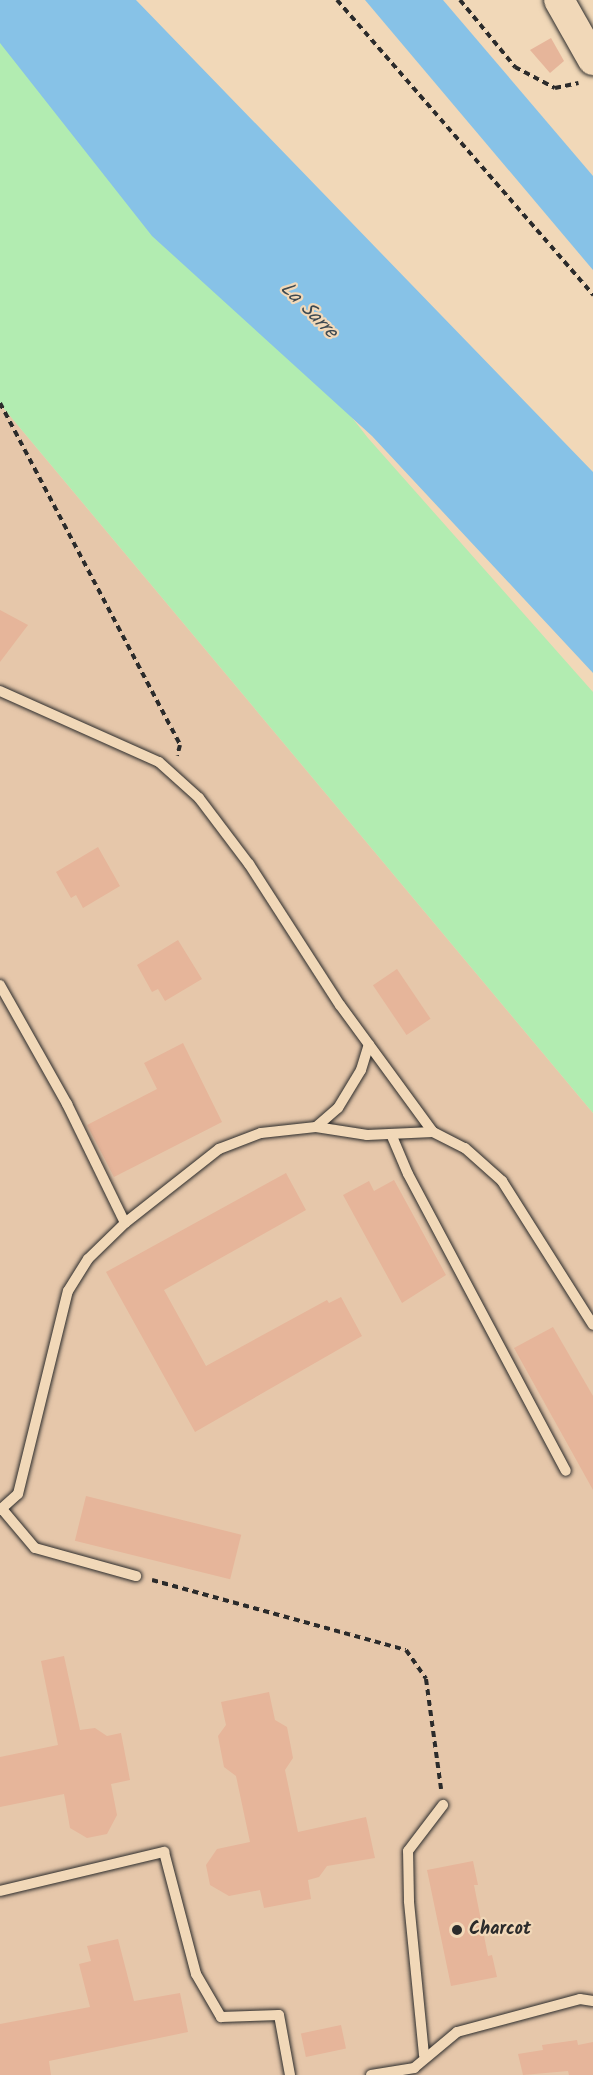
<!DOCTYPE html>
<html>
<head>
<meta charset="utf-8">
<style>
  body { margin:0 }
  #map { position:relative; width:593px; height:2075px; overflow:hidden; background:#f1d8b8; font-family:Kalam,sans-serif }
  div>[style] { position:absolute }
  .built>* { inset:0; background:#e6c7aa }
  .green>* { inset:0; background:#b2ecb1 }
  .water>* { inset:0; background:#87c2e7 }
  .building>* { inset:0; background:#e6b59a; transform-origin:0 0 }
  .path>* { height:4px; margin-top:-2px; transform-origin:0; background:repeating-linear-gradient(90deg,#2b2b2b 0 6px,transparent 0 10.5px) }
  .roads { filter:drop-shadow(0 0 2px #2b2b2b) drop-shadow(0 0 2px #2b2b2b) }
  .lane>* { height:10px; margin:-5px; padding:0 5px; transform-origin:5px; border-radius:5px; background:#f1d8b8 }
  .secondary>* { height:30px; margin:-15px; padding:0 15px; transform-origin:15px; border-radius:15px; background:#f1d8b8 }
  .dots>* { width:16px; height:16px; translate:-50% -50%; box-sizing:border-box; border:3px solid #f1d8b8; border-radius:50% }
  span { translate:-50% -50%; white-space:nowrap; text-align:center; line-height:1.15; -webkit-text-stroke:4.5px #f1d8b8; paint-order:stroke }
  .poi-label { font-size:18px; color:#2b2b2b; font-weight:700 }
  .left { translate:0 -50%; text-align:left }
  .water-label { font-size:20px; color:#3d4951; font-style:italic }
</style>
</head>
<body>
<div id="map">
  <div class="built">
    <div style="clip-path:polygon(0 404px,593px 1113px,593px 2075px,0 2075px)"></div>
  </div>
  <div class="green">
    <div style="clip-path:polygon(0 0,25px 0,368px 438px,593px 692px,593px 1113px,0 404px)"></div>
  </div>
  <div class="water">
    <div style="clip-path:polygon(0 0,136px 0,593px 472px,593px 673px,372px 436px,152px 236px,0 43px)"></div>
    <div style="clip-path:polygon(365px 0,443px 0,593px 176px,593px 270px)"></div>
  </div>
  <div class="building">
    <div style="clip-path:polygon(551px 38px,564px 61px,550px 73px,530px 50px)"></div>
    <div style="clip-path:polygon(0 610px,28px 625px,0 662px)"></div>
    <div style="clip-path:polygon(98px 847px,120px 886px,83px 908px,76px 895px,71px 898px,56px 872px)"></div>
    <div style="clip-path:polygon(178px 940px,202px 979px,165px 1001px,158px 989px,152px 992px,137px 965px)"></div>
    <div style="left:397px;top:969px;width:60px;height:29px;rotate:56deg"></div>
    <div style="clip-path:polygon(183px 1043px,222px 1122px,114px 1177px,87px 1125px,157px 1089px,144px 1063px)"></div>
    <div style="clip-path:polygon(286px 1173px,306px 1210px,164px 1290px,206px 1366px,327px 1300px,329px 1303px,341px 1297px,362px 1336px,195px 1432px,106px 1272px)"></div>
    <div style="clip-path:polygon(394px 1180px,446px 1275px,402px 1303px,343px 1195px,369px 1181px,374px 1191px)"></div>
    <div style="clip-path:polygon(553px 1327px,593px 1396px,593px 1490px,514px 1348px)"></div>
    <div style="left:86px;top:1496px;width:160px;height:46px;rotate:14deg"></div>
    <div style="clip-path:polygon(64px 1656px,80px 1730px,95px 1728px,107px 1736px,121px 1733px,130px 1780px,111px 1784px,117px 1815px,107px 1834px,87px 1838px,70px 1828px,64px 1794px,0 1807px,0 1757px,58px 1745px,41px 1661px)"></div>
    <div style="clip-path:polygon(269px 1692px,275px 1720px,287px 1727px,293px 1758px,285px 1770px,298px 1832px,366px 1817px,375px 1858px,327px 1866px,319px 1877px,308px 1880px,311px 1899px,264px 1908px,260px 1890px,229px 1896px,210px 1885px,206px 1865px,217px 1849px,250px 1842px,236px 1776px,224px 1767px,218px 1736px,226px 1725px,221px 1702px)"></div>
    <div style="clip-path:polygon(473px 1861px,478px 1885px,474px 1885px,488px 1956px,492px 1955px,497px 1977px,451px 1986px,427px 1870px)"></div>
    <div style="clip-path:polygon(118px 1939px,134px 2001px,180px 1993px,188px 2032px,49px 2061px,51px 2075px,0 2075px,0 2024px,90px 2007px,79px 1964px,91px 1961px,87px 1946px)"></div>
    <div style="left:341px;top:2025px;width:24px;height:41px;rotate:78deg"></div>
    <div style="clip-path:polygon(577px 2040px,578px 2045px,593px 2042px,593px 2075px,569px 2075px,568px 2071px,523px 2075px,518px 2054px,543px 2050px,542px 2045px)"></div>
  </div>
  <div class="path">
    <div style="left:337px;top:0;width:391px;rotate:49deg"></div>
    <div style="left:460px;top:0;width:87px;rotate:50.6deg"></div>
    <div style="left:515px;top:67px;width:45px;rotate:27.7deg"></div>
    <div style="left:555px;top:88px;width:24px;rotate:-12deg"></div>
    <div style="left:0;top:403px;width:386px;rotate:62.2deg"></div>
    <div style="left:180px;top:745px;width:11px;rotate:105deg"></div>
    <div style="left:152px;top:1580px;width:263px;rotate:15.4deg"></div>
    <div style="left:406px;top:1650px;width:35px;rotate:55deg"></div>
    <div style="left:426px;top:1679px;width:111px;rotate:82.2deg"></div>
  </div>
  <div class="roads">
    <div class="lane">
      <div style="left:0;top:691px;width:174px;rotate:24.1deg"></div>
      <div style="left:159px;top:762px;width:54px;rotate:42deg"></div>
      <div style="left:199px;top:798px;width:83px;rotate:52.9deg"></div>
      <div style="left:249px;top:864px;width:168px;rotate:57.2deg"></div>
      <div style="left:340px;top:1005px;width:157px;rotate:53.8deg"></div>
      <div style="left:433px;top:1132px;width:36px;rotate:27deg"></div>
      <div style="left:465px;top:1148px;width:50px;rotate:41.7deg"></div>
      <div style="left:502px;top:1181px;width:170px;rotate:57.7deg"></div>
      <div style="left:0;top:985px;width:137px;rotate:60.6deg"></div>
      <div style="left:67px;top:1104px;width:132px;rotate:64deg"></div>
      <div style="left:316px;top:1127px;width:52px;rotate:8.9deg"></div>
      <div style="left:367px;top:1135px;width:66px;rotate:-2.6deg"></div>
      <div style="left:391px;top:1134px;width:43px;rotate:67deg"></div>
      <div style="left:408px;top:1174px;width:336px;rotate:62deg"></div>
      <div style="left:2px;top:1509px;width:51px;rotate:49.8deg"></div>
      <div style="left:35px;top:1548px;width:105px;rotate:15.5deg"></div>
      <div style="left:0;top:1510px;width:24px;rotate:-42deg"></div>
      <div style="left:18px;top:1494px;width:209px;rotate:-76.2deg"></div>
      <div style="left:68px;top:1291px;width:38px;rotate:-58deg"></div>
      <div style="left:88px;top:1259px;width:52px;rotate:-44.2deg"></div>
      <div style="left:125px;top:1223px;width:120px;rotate:-38.2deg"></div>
      <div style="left:219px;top:1149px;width:45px;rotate:-20.9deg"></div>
      <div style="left:261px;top:1133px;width:55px;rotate:-6.2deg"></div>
      <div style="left:316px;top:1127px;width:29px;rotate:-41deg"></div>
      <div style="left:338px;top:1108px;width:44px;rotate:-58.8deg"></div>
      <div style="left:361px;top:1070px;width:27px;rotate:-73deg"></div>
      <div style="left:0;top:1891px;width:169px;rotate:-13.4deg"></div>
      <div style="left:164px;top:1852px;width:126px;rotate:75.3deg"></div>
      <div style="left:196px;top:1974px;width:50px;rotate:59.8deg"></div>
      <div style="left:221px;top:2017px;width:58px;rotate:-2deg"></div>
      <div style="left:279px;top:2015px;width:61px;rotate:79.6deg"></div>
      <div style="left:424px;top:2055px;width:155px;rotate:-95.6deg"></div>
      <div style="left:409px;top:1901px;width:50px;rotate:-91.1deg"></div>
      <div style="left:408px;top:1851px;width:58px;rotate:-52.7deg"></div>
      <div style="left:371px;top:2075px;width:44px;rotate:-9.2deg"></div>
      <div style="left:414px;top:2068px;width:56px;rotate:-39.9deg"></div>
      <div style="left:457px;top:2032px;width:127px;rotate:-15deg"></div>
      <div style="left:580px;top:1999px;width:13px;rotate:9deg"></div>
    </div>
    <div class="secondary">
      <div style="left:559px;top:0;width:69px;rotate:60.5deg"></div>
    </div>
  </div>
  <div class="dots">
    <div style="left:457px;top:1930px;background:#2b2b2b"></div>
  </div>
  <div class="poi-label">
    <span class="left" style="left:469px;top:1930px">Charcot</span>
  </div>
  <div class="water-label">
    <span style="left:308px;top:311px;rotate:45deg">La Sarre</span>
  </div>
</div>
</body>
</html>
